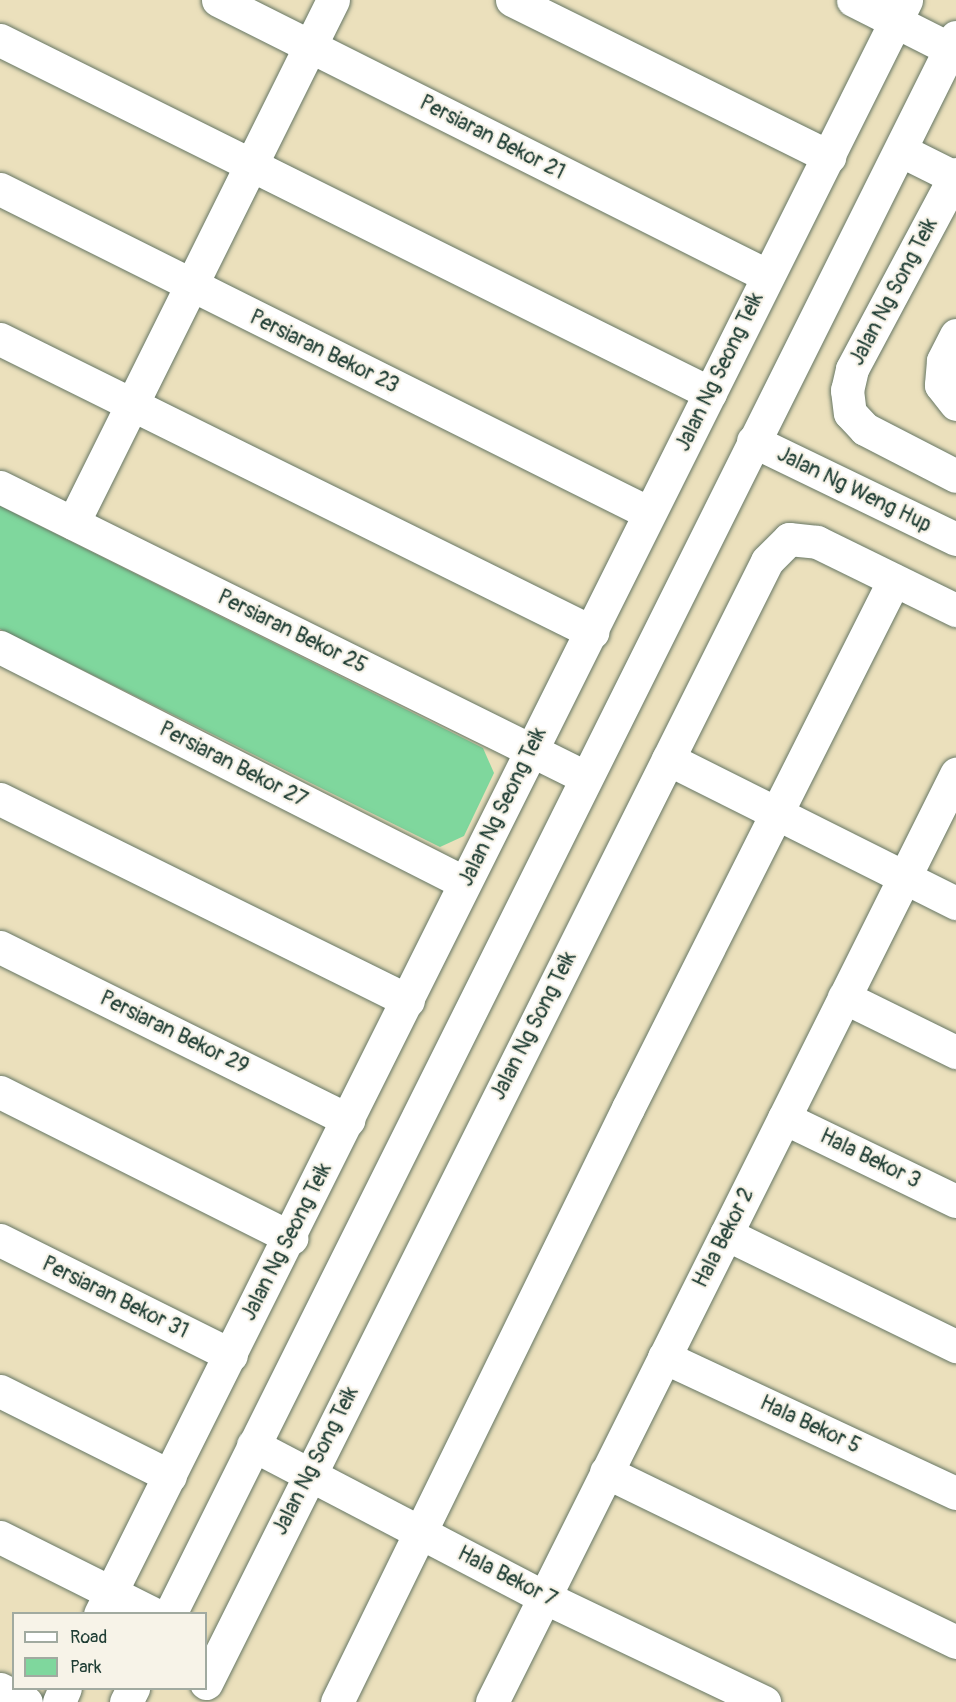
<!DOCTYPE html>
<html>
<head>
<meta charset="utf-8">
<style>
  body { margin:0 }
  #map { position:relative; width:956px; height:1702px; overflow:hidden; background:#ebe0bc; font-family:Pangolin,sans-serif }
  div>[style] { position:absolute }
  .green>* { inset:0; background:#7fd79d }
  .roads { filter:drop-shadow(0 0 2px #667664) drop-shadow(0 0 2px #667664) }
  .minor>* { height:33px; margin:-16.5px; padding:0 16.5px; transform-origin:16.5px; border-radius:16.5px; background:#fff }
  .major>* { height:33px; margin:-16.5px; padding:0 16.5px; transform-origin:16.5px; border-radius:16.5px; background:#fff }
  span { translate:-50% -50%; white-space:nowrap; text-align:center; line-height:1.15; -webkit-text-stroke:4.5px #f7f3e8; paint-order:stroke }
  .street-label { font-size:21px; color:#1f3d34 }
  .legend { position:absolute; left:12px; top:1612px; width:195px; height:78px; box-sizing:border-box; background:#f7f3e8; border:2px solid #a1aaa0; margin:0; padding:8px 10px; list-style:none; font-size:18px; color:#1f3d34 }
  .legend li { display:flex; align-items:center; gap:12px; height:30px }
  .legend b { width:30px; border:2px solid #a1aaa0 }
</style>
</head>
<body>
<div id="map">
  <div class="green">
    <div style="clip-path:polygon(0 506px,483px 748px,494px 773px,464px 836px,440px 847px,0 629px)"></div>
  </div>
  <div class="roads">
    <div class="minor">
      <div style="left:218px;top:0;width:615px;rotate:26.65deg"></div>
      <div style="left:512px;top:0;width:354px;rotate:26.3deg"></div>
      <div style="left:853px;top:0;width:109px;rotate:26.8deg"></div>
      <div style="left:0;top:40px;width:793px;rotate:26.44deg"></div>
      <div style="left:902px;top:151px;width:60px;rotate:26.6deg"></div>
      <div style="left:956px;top:174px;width:221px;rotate:118.1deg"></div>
      <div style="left:852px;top:369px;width:22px;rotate:103deg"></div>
      <div style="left:847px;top:390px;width:23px;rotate:83deg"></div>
      <div style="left:850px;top:413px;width:22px;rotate:47deg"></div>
      <div style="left:865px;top:429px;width:102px;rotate:27.3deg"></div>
      <div style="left:0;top:189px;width:725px;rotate:26.53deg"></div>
      <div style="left:956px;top:335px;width:29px;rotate:117deg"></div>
      <div style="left:943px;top:361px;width:24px;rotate:95deg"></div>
      <div style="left:941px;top:385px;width:24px;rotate:52deg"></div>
      <div style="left:0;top:339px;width:661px;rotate:26.33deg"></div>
      <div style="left:0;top:487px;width:653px;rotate:26.37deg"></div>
      <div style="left:73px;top:523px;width:584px;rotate:-63.57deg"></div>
      <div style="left:0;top:647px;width:521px;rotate:26.91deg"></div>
      <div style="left:668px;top:759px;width:322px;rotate:26.6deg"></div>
      <div style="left:0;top:799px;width:455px;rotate:26.3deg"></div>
      <div style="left:0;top:947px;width:389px;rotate:26.4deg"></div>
      <div style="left:844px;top:997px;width:125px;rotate:26.2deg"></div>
      <div style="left:0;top:1092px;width:326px;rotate:26.6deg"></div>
      <div style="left:784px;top:1118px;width:191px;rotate:25.8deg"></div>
      <div style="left:726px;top:1234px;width:256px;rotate:26deg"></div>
      <div style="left:0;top:1240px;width:258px;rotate:26.5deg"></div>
      <div style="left:664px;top:1357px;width:322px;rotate:25deg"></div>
      <div style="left:0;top:1391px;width:190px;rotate:26.6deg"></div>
      <div style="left:253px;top:1445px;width:328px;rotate:27.6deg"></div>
      <div style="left:544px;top:1597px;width:244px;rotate:25.5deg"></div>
      <div style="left:606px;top:1472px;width:389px;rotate:25.9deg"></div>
      <div style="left:0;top:1537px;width:172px;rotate:26.6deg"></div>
      <div style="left:100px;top:1614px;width:1804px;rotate:-63.46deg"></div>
      <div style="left:206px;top:1683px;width:1254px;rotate:-63.43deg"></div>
      <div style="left:767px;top:561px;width:31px;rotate:-45deg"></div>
      <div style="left:789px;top:539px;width:28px;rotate:6deg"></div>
      <div style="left:817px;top:542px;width:155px;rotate:26.1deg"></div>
      <div style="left:0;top:1689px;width:29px;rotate:27deg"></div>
      <div style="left:59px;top:1702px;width:15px;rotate:-67deg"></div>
      <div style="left:337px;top:1702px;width:661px;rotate:-63.9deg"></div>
      <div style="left:628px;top:1108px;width:591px;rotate:-63.26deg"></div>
      <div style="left:492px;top:1702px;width:1038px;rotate:-63.43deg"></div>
    </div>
    <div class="major">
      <div style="left:753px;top:441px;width:225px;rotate:25.8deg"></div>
      <div style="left:170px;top:1614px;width:1762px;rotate:-63.51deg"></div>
      <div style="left:126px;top:1702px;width:16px;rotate:-63deg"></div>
    </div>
  </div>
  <div class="street-label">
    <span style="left:492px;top:138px;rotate:27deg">Persiaran Bekor 21</span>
    <span style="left:894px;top:292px;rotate:-62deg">Jalan Ng Song Teik</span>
    <span style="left:324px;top:352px;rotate:26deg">Persiaran Bekor 23</span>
    <span style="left:720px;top:372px;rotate:-64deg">Jalan Ng Seong Teik</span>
    <span style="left:854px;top:490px;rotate:26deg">Jalan Ng Weng Hup</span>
    <span style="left:292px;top:632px;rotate:26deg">Persiaran Bekor 25</span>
    <span style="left:233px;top:765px;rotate:27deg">Persiaran Bekor 27</span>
    <span style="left:503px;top:807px;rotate:-64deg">Jalan Ng Seong Teik</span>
    <span style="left:534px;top:1026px;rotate:-63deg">Jalan Ng Song Teik</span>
    <span style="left:174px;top:1033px;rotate:26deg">Persiaran Bekor 29</span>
    <span style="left:870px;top:1159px;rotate:26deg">Hala Bekor 3</span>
    <span style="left:724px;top:1238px;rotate:-63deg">Hala Bekor 2</span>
    <span style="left:287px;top:1242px;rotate:-63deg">Jalan Ng Seong Teik</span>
    <span style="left:115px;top:1298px;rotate:26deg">Persiaran Bekor 31</span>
    <span style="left:810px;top:1425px;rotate:25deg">Hala Bekor 5</span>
    <span style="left:316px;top:1461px;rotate:-63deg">Jalan Ng Song Teik</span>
    <span style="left:507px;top:1577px;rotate:27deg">Hala Bekor 7</span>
  </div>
  <ul class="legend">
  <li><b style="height:8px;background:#fff"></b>Road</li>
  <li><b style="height:16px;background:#7fd79d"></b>Park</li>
  </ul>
</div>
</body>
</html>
